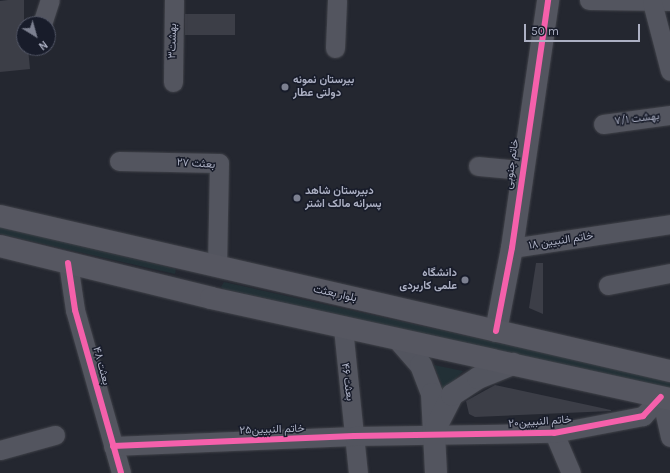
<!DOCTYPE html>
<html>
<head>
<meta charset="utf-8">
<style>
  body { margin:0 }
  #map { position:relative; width:670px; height:473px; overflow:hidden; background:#242730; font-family:Karla,Vazirmatn,sans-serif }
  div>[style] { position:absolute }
  .green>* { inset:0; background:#223036 }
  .building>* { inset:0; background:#3c3e47; transform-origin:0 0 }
  .roads { filter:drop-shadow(0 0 1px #404249) drop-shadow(0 0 1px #404249) }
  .minor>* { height:19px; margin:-9.5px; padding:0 9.5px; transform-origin:9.5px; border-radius:9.5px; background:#53555f }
  .tertiary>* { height:22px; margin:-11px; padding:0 11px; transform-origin:11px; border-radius:11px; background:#53555f }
  .primary>* { height:22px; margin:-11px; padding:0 11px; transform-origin:11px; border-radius:11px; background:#565761 }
  .cycleway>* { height:6px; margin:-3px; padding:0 3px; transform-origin:3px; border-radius:3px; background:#f560ab }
  .dots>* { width:11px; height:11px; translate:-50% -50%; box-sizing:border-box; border:2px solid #181c2a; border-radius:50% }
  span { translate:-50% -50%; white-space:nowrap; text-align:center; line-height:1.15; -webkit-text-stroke:3px #181c2a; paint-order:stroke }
  .street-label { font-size:11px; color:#acb0c3 }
  .poi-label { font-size:11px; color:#acb0c3; font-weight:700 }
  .left { translate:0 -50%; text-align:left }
  .right { translate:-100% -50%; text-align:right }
  .north { position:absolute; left:16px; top:16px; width:40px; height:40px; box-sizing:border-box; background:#181c2a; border:1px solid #535767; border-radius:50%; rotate:143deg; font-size:11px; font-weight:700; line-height:16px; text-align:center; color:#acb0c3 }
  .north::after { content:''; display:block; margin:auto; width:14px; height:18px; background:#7c8090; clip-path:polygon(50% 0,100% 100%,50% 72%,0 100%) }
  .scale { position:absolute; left:524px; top:24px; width:116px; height:18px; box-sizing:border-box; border:2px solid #acb0c3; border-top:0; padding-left:5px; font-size:12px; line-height:14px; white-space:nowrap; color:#acb0c3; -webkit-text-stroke:3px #181c2a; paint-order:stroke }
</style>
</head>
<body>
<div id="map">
  <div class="green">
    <div style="clip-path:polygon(0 227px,176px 269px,175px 274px,0 234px)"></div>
    <div style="clip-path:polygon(224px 282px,670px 381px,670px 389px,224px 289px,221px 287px)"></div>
    <div style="clip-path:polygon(434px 365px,463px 371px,442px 393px,442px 385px)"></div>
  </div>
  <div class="building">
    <div style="clip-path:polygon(8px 0,24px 0,24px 48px,28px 48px,30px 69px,0 72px,0 1px)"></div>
    <div style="left:185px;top:14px;width:50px;height:21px"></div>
    <div style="clip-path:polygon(536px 263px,543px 263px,543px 314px,529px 308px)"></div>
    <div style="clip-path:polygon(495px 385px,611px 410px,611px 411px,475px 417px,469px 414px,466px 401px)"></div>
  </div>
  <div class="roads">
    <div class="minor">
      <div style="left:589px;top:0;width:81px;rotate:0.7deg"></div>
      <div style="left:652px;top:2px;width:71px;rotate:75.4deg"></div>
      <div style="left:42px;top:24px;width:25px;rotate:-72deg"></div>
      <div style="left:335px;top:48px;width:48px;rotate:-87.6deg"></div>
      <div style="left:173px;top:82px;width:82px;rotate:-89.3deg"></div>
      <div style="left:603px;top:124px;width:68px;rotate:-7.7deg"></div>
      <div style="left:119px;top:161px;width:100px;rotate:1.1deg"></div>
      <div style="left:219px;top:163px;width:104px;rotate:91.1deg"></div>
      <div style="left:478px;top:166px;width:43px;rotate:5.3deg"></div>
      <div style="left:512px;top:248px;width:160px;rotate:-8.6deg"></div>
      <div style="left:68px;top:263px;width:48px;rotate:81.5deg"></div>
      <div style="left:75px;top:310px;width:169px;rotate:74.2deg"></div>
      <div style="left:608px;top:285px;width:63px;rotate:-11deg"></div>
      <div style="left:343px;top:328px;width:146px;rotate:84.1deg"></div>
      <div style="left:661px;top:397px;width:41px;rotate:77.3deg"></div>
      <div style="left:554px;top:433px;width:43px;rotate:67deg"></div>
      <div style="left:113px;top:446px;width:241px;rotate:-2.4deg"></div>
      <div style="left:354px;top:436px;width:200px;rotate:-0.9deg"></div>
      <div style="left:554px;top:433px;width:91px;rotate:-10.8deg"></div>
      <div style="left:643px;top:416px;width:26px;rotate:-47deg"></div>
      <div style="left:0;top:450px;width:57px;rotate:-15.3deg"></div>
    </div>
    <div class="tertiary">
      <div style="left:496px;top:331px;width:85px;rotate:-79.1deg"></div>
      <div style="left:512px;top:248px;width:251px;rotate:-81.7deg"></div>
      <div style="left:399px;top:340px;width:33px;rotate:49deg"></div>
      <div style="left:421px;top:365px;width:31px;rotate:69deg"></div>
      <div style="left:432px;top:394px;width:79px;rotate:87.1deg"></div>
      <div style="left:436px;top:427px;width:36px;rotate:-63deg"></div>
      <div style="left:452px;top:395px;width:31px;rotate:-33deg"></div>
      <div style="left:478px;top:378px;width:38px;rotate:-22deg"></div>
    </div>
    <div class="primary">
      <div style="left:0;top:216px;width:688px;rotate:13.03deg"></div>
      <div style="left:0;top:246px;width:217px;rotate:13.8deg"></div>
      <div style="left:211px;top:298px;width:470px;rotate:12.4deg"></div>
    </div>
  </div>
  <div class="cycleway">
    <div style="left:68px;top:263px;width:48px;rotate:81.5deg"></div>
    <div style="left:75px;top:310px;width:169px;rotate:74.2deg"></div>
    <div style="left:496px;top:331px;width:85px;rotate:-79.1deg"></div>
    <div style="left:512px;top:248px;width:251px;rotate:-81.7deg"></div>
    <div style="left:113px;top:446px;width:241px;rotate:-2.4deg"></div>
    <div style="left:354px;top:436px;width:200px;rotate:-0.9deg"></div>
    <div style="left:554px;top:433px;width:91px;rotate:-10.8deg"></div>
    <div style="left:643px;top:416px;width:26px;rotate:-47deg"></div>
  </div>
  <div class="dots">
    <div style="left:285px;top:87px;background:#7c8090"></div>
    <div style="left:297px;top:198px;background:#7c8090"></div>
    <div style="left:465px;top:280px;background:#7c8090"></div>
  </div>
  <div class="street-label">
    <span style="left:173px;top:41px;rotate:-89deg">بهشت۳</span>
    <span style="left:637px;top:119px;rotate:-7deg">بهشت ۷/۱</span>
    <span style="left:196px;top:164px;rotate:4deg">بعثت ۲۷</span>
    <span style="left:512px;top:164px;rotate:-82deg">خاتم جنوبی</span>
    <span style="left:561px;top:241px;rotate:-9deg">خاتم النبیین ۱۸</span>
    <span style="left:335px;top:294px;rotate:13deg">بلوار بعثت</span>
    <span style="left:101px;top:366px;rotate:75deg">بعثت ۴۸</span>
    <span style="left:347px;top:382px;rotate:82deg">بعثت ۴۶</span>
    <span style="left:540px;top:422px;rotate:-4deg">خاتم النبیین۲۰</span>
    <span style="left:272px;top:430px;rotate:-2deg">خاتم النبیین۲۵</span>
  </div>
  <div class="poi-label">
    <span class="left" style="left:293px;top:87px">بیرستان نمونه<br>دولتی عطار</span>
    <span class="left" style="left:305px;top:198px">دبیرستان شاهد<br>پسرانه مالک اشتر</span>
    <span class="right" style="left:457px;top:280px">دانشگاه<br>علمی کاربردی</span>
  </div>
  <div class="north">N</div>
  <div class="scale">50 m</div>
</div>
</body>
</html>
